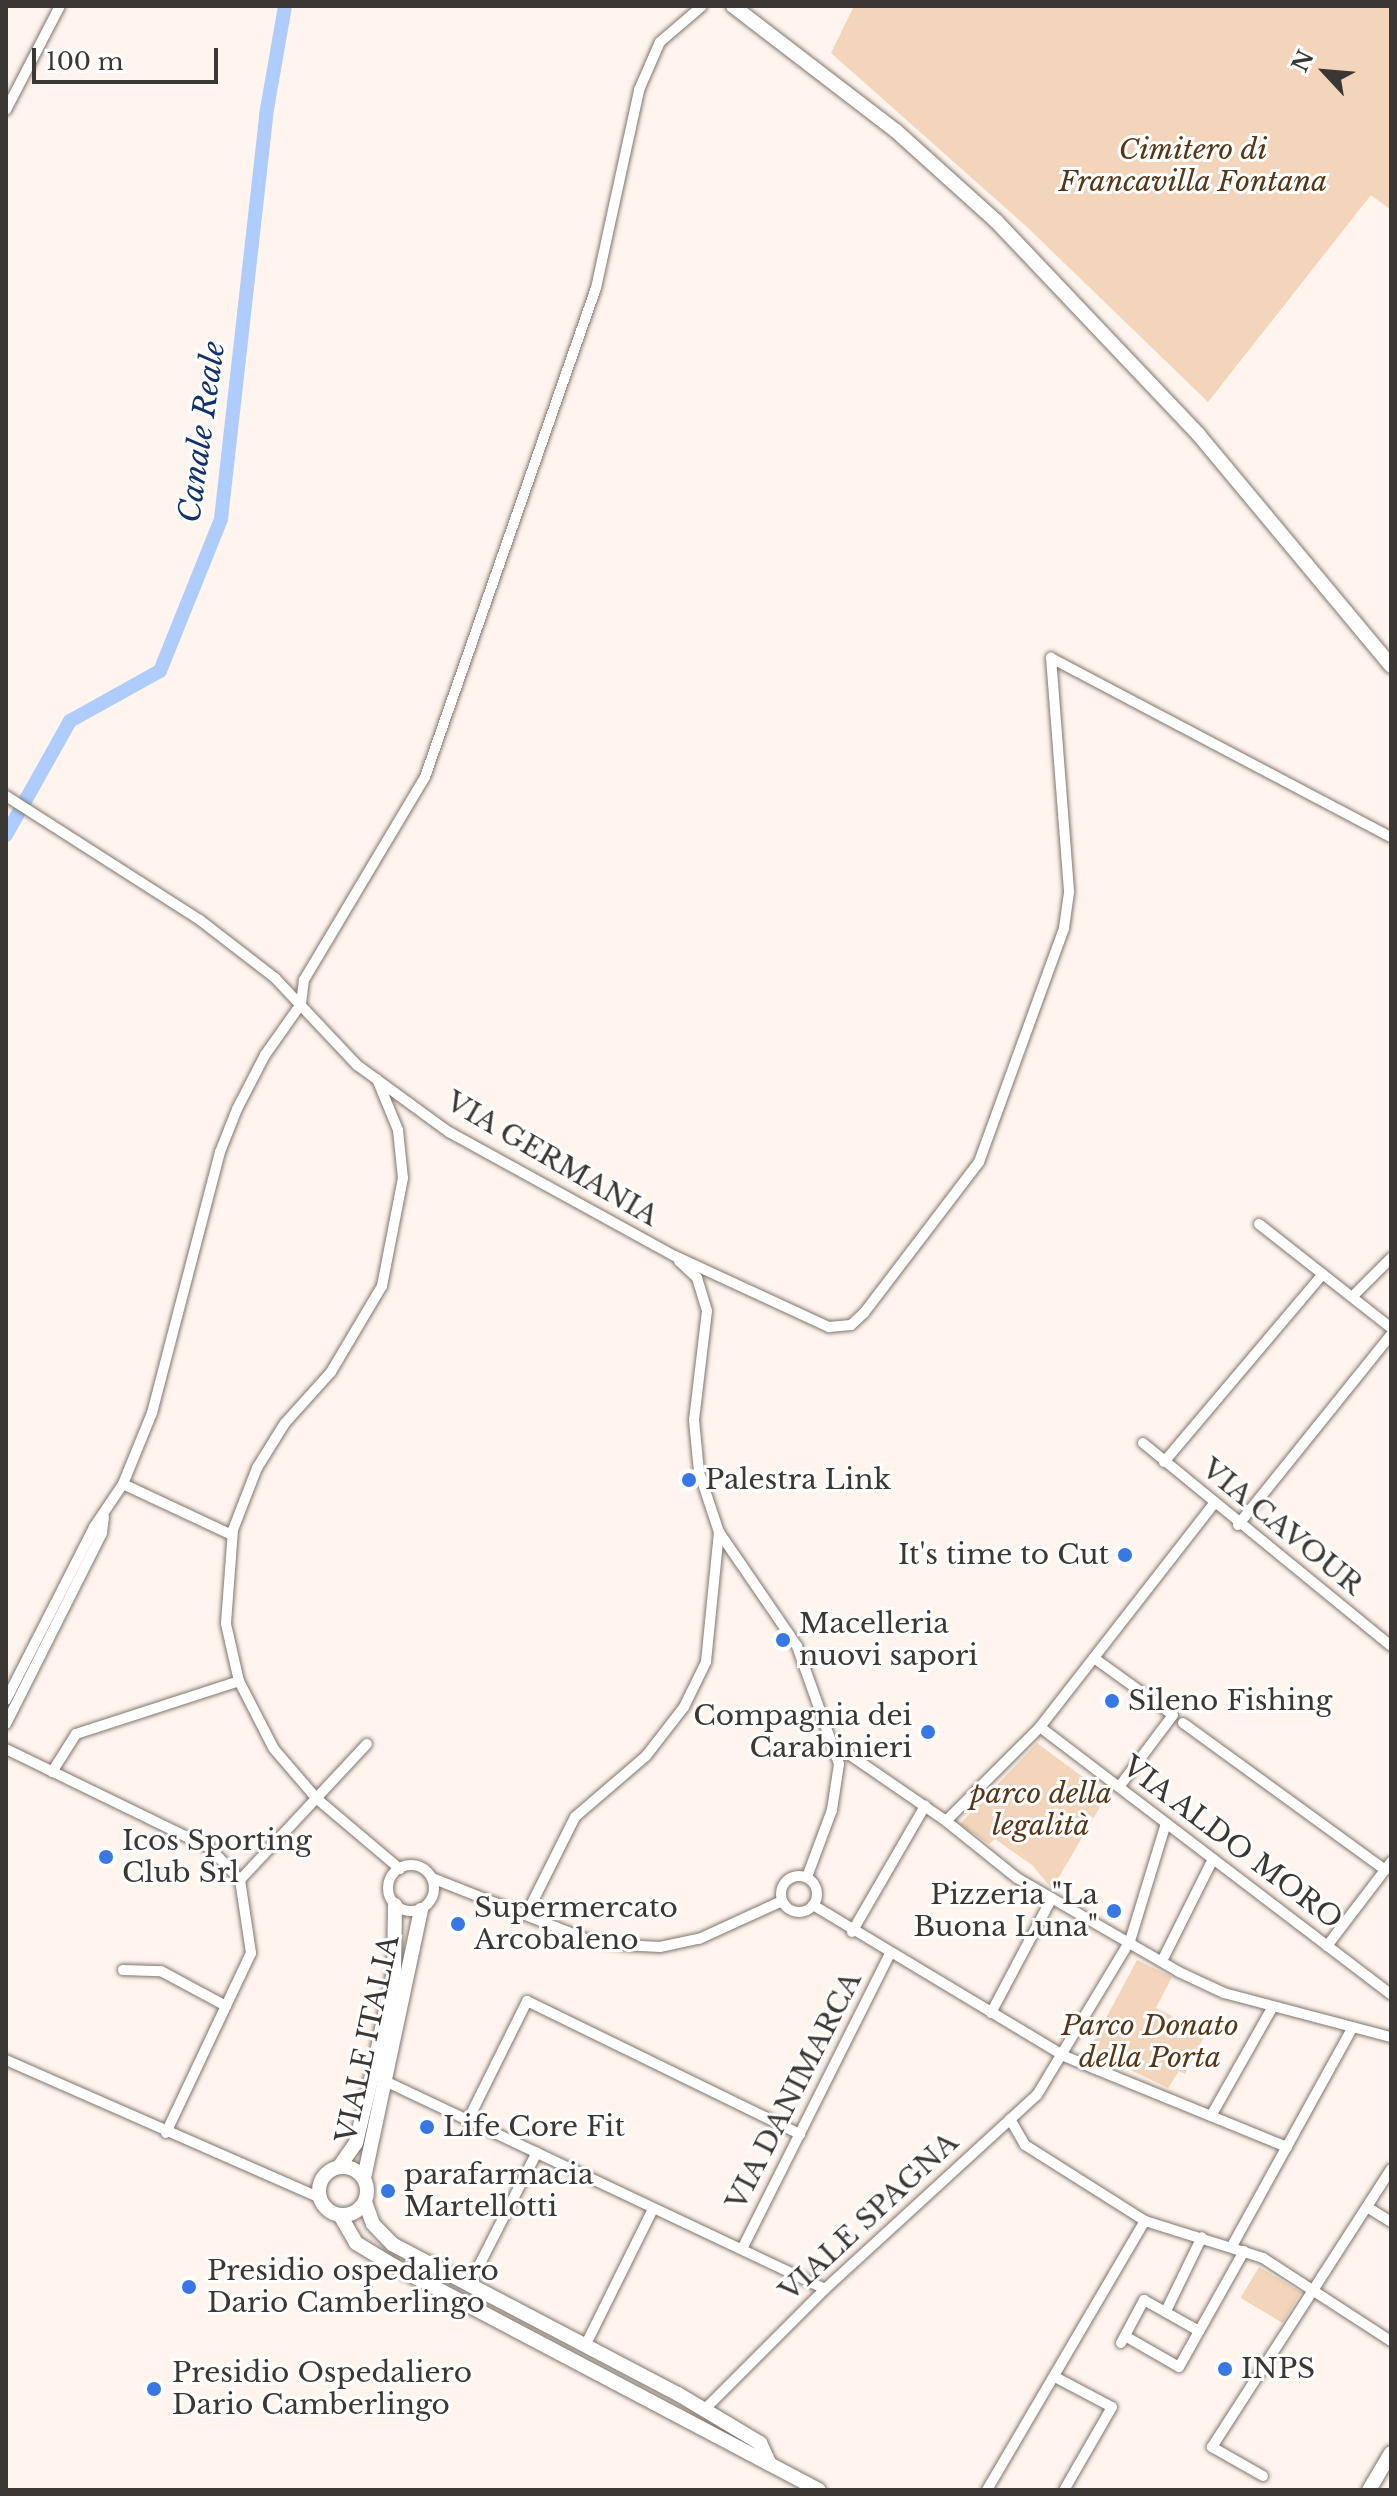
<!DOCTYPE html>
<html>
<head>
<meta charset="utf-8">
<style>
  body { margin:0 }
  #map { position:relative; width:1397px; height:2496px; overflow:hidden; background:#fff5ee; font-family:"Libre Baskerville",serif }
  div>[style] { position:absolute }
  .green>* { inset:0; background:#f3d5bb; transform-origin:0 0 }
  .canal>* { height:14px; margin:-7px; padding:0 7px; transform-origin:7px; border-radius:7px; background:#aeccfe }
  .roads { filter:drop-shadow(0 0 2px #7f766f) drop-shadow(0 0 2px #7f766f) }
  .street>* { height:10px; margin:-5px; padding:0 5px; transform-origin:5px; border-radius:5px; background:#fff }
  .street>.ring { margin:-5px; padding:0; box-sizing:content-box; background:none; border:10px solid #fff; border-radius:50% }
  .secondary>* { height:14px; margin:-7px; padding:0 7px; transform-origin:7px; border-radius:7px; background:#fff }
  .secondary>.ring { margin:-7px; padding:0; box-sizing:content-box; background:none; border:14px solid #fff; border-radius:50% }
  .dots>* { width:22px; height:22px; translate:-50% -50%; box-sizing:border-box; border:4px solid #fff; border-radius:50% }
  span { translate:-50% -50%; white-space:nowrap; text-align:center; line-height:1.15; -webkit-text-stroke:6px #fff; paint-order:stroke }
  .park-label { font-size:28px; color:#563616; font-style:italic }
  .street-label { font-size:28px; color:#3b3734 }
  .poi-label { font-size:28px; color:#3b3734 }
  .left { translate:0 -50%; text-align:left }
  .right { translate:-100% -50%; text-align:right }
  .water-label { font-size:30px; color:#11326c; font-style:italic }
  .frame { position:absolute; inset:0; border:8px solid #3b3734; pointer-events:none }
  .north { position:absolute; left:1285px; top:32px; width:80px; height:80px; -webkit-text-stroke:6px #fff; paint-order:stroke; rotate:296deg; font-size:22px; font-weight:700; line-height:32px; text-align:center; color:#3b3734 }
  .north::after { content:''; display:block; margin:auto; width:28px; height:36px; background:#3b3734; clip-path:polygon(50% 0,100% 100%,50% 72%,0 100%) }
  .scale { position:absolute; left:32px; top:48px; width:186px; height:36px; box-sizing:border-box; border:4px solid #3b3734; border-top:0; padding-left:10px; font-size:24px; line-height:28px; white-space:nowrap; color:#3b3734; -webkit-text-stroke:6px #fff; paint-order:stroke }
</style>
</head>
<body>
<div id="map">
  <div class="green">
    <div style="clip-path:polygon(854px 6px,1391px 6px,1391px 210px,1371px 195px,1208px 402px,1028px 228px,831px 53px)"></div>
    <div style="clip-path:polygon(1037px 1743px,1107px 1795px,1052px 1889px,1032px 1865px,995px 1839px,989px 1844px,960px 1824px)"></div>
    <div style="clip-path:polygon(1137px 1960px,1172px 1977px,1156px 2008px,1206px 2033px,1185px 2074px,1179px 2071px,1168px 2088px,1089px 2050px)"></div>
    <div style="left:1259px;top:2267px;width:49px;height:36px;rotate:31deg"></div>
  </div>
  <div class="canal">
    <div style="left:6px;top:835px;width:131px;rotate:-60.7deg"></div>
    <div style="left:70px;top:721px;width:103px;rotate:-29.1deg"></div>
    <div style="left:160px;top:671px;width:164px;rotate:-68.1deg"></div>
    <div style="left:221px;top:519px;width:406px;rotate:-83.6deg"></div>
    <div style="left:266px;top:115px;width:111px;rotate:-80.1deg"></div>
  </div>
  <div class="roads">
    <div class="street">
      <div style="left:6px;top:110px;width:117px;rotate:-62.6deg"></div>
      <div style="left:6px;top:796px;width:230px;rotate:32.6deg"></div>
      <div style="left:200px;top:920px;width:95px;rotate:37.7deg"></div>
      <div style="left:275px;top:978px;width:120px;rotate:46.7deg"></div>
      <div style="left:357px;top:1065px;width:114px;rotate:36.1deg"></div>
      <div style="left:449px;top:1132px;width:258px;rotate:28.8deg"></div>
      <div style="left:675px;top:1256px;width:170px;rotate:24.8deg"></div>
      <div style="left:829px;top:1327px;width:22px;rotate:-5deg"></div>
      <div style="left:851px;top:1325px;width:18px;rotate:-43deg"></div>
      <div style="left:864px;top:1313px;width:190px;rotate:-52.7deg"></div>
      <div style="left:979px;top:1162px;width:249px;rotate:-70deg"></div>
      <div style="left:1064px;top:928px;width:37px;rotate:-82deg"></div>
      <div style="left:1069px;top:891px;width:234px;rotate:-94.4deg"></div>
      <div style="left:1051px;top:658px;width:384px;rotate:27.8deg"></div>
      <div style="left:377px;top:1079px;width:55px;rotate:67.6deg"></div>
      <div style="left:398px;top:1130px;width:48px;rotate:84.1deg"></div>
      <div style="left:403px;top:1178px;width:110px;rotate:101deg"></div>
      <div style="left:382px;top:1286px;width:100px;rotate:120.7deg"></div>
      <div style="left:331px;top:1372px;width:69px;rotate:132deg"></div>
      <div style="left:285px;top:1423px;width:53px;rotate:121.9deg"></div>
      <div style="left:257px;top:1468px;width:66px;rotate:111.2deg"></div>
      <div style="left:233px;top:1530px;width:94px;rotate:94.3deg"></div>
      <div style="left:226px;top:1624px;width:58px;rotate:77.2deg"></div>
      <div style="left:239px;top:1681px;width:76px;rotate:62.8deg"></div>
      <div style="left:274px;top:1749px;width:65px;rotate:49.4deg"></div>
      <div style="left:316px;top:1798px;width:110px;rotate:40.2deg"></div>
      <div style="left:1259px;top:1224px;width:168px;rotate:38.2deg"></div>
      <div style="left:679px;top:1261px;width:25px;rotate:43deg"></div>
      <div style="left:697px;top:1278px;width:34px;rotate:73deg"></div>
      <div style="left:707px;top:1311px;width:110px;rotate:96.8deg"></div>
      <div style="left:694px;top:1420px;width:52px;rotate:84.5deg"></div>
      <div style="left:699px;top:1472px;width:63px;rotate:71.6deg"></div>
      <div style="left:719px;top:1532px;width:138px;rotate:55.6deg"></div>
      <div style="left:797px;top:1646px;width:125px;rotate:70.4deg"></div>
      <div style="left:839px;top:1764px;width:47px;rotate:98.7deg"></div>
      <div style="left:832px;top:1810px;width:72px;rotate:110.5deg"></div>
      <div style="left:1352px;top:1297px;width:55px;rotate:-45deg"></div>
      <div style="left:1143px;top:1443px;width:320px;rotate:39.3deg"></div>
      <div style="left:1164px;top:1462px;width:246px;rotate:-49.8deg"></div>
      <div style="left:123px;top:1484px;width:120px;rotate:25.1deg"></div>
      <div style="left:1238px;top:1525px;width:244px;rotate:-51.2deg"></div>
      <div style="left:1094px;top:1658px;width:97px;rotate:35.8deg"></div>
      <div style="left:1173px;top:1715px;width:90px;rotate:126.9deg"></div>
      <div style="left:6px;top:1700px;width:194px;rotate:-63deg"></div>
      <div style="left:94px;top:1527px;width:52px;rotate:-56deg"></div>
      <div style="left:123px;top:1484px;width:77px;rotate:-67.8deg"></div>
      <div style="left:152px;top:1413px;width:270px;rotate:-75.4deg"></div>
      <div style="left:220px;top:1152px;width:46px;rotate:-68.4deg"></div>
      <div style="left:237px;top:1109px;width:61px;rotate:-62.6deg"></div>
      <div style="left:265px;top:1055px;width:62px;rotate:-54.8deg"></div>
      <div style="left:301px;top:1004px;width:24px;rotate:-83deg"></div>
      <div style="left:304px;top:980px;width:236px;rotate:-59.2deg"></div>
      <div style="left:425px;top:777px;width:518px;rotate:-70.73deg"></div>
      <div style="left:596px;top:288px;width:203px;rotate:-77.7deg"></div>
      <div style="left:639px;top:90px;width:52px;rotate:-66.4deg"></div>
      <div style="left:660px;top:42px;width:55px;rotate:-40.6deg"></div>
      <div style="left:1183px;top:1723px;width:250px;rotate:36deg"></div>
      <div style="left:6px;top:1724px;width:214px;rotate:-63.3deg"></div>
      <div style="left:102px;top:1533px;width:16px;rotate:-83deg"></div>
      <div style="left:1040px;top:1727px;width:441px;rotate:37.3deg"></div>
      <div style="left:834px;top:1744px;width:136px;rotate:34.5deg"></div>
      <div style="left:946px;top:1821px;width:91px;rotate:38.8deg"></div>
      <div style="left:1017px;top:1878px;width:187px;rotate:30.1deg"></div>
      <div style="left:1179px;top:1972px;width:50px;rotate:25deg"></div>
      <div style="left:1224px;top:1993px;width:173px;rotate:14.8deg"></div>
      <div style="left:6px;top:1749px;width:227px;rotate:25.9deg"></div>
      <div style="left:210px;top:1848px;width:44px;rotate:46.8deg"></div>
      <div style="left:240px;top:1880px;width:74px;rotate:81.4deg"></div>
      <div style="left:251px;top:1953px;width:199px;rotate:115.3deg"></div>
      <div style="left:52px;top:1772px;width:45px;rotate:-57.7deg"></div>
      <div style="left:76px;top:1734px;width:171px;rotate:-18deg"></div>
      <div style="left:946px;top:1821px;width:133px;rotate:-45deg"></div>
      <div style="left:1040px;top:1727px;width:281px;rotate:-52.1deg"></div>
      <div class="ring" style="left:388px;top:1865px;width:36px;height:36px"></div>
      <div class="ring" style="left:781px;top:1876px;width:26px;height:26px"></div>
      <div style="left:432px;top:1878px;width:166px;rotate:21.6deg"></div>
      <div style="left:586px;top:1939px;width:36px;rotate:9deg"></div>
      <div style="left:622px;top:1945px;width:38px;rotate:3deg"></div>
      <div style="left:660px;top:1947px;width:40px;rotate:-12deg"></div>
      <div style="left:699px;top:1939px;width:91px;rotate:-24.6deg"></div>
      <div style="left:240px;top:1880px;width:186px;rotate:-47deg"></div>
      <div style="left:813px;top:1905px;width:293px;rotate:31deg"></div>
      <div style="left:1064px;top:2056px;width:241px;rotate:22.2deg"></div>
      <div style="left:527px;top:1913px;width:107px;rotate:-63.4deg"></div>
      <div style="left:575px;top:1817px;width:94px;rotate:-40.7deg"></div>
      <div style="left:646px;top:1756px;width:62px;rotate:-52.2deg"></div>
      <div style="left:684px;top:1707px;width:50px;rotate:-63.9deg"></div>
      <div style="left:706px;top:1662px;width:131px;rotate:-84.3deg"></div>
      <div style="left:852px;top:1932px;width:146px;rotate:-59.9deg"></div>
      <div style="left:1327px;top:1946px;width:106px;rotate:-52.7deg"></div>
      <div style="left:1162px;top:1961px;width:114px;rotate:-63.4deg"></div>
      <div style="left:123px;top:1970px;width:38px;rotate:2deg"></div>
      <div style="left:161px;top:1971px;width:74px;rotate:28.3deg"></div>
      <div style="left:991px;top:2013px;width:130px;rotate:-62.1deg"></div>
      <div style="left:6px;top:2060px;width:343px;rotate:23.7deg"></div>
      <div style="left:387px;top:2082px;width:484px;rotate:25.3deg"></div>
      <div style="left:1211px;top:2116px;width:124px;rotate:-60.5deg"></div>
      <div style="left:1010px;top:2119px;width:30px;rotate:60deg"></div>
      <div style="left:1025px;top:2145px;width:142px;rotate:32.3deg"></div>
      <div style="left:1145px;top:2221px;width:124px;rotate:17.4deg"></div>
      <div style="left:1263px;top:2258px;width:153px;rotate:33deg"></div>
      <div style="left:468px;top:2120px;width:133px;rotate:-63.6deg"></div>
      <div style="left:527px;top:2001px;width:304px;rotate:26deg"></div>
      <div style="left:1367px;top:2207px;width:28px;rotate:32deg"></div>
      <div style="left:1232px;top:2246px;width:250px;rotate:-61.1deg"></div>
      <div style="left:742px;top:2249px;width:330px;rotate:-63.4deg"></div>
      <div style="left:469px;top:2285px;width:149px;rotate:-62.9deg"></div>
      <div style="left:1166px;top:2311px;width:82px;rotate:-64.1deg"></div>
      <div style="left:1125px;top:2336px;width:62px;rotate:29.9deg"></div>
      <div style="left:1179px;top:2367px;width:133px;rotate:-60.7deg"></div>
      <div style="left:1121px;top:2343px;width:49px;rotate:-61.9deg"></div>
      <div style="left:1144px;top:2300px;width:63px;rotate:29.4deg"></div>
      <div style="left:585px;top:2346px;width:153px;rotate:-63.6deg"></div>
      <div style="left:1055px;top:2377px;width:64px;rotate:27.8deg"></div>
      <div style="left:1112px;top:2407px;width:96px;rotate:120deg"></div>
      <div style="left:704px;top:2410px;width:171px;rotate:-45deg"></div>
      <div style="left:825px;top:2289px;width:287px;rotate:-42.5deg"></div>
      <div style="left:1037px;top:2095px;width:180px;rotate:-58.9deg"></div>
      <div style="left:1130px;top:1941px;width:123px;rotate:-73deg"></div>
      <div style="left:1263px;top:2476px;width:59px;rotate:-150.4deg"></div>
      <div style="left:1212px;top:2447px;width:331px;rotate:-57.2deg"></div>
      <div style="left:987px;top:2490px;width:312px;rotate:-59.6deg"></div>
    </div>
    <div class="secondary">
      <div style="left:733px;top:6px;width:205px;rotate:37.5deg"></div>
      <div style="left:896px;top:131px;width:135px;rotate:42deg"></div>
      <div style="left:996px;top:221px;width:294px;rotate:46.5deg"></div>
      <div style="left:1198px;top:434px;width:302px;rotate:50.2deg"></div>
      <div class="ring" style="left:319px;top:2167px;width:34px;height:34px"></div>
      <div style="left:339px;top:2167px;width:29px;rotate:-55deg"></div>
      <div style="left:356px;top:2143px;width:78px;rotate:-76.7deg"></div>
      <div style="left:374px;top:2067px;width:98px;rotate:-78.2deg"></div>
      <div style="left:394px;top:1971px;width:66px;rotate:-89.1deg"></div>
      <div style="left:364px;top:2178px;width:274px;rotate:-78deg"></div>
      <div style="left:365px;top:2202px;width:23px;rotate:70deg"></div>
      <div style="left:373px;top:2224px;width:28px;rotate:46deg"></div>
      <div style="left:392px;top:2244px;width:323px;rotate:27.7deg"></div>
      <div style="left:678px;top:2394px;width:96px;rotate:30.9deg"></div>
      <div style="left:760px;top:2443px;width:23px;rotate:65deg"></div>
      <div style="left:340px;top:2215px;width:32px;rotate:60deg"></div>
      <div style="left:356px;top:2243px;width:44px;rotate:31.2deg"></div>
      <div style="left:394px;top:2266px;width:480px;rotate:27.8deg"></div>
      <div style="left:1369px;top:2490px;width:43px;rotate:-59.3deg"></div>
    </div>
  </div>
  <div class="dots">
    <div style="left:689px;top:1480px;background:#3877e6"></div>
    <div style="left:1125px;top:1555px;background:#3877e6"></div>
    <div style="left:783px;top:1640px;background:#3877e6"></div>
    <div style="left:1112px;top:1701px;background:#3877e6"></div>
    <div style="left:928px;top:1732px;background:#3877e6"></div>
    <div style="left:106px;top:1857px;background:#3877e6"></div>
    <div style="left:1114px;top:1911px;background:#3877e6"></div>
    <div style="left:458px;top:1924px;background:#3877e6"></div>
    <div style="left:427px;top:2127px;background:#3877e6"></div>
    <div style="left:388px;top:2191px;background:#3877e6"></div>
    <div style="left:189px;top:2287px;background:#3877e6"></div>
    <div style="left:1225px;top:2369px;background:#3877e6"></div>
    <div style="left:154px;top:2389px;background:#3877e6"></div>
  </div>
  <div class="park-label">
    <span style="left:1193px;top:166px">Cimitero di<br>Francavilla Fontana</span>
    <span style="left:1041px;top:1810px">parco della<br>legalità</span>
    <span style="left:1150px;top:2042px">Parco Donato<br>della Porta</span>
  </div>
  <div class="street-label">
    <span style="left:552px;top:1159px;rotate:30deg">VIA GERMANIA</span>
    <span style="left:1282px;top:1527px;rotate:39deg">VIA CAVOUR</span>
    <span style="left:1232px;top:1843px;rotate:37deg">VIA ALDO MORO</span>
    <span style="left:368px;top:2039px;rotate:-78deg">VIALE ITALIA</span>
    <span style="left:794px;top:2091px;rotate:-63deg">VIA DANIMARCA</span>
    <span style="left:869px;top:2217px;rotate:-43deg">VIALE SPAGNA</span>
  </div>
  <div class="poi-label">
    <span class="left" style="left:705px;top:1480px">Palestra Link</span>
    <span class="right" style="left:1109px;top:1555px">It's time to Cut</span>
    <span class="left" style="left:799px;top:1640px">Macelleria<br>nuovi sapori</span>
    <span class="left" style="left:1128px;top:1701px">Sileno Fishing</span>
    <span class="right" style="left:912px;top:1732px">Compagnia dei<br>Carabinieri</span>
    <span class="left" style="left:122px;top:1857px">Icos Sporting<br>Club Srl</span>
    <span class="right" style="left:1098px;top:1911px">Pizzeria "La<br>Buona Luna"</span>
    <span class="left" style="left:474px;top:1924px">Supermercato<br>Arcobaleno</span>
    <span class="left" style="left:443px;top:2127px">Life Core Fit</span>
    <span class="left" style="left:404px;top:2191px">parafarmacia<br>Martellotti</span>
    <span class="left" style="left:207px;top:2287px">Presidio ospedaliero<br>Dario Camberlingo</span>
    <span class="left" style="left:1241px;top:2369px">INPS</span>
    <span class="left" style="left:172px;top:2389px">Presidio Ospedaliero<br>Dario Camberlingo</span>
  </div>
  <div class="water-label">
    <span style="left:202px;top:432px;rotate:-82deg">Canale Reale</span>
  </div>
  <div class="frame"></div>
  <div class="north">N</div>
  <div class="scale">100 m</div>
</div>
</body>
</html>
